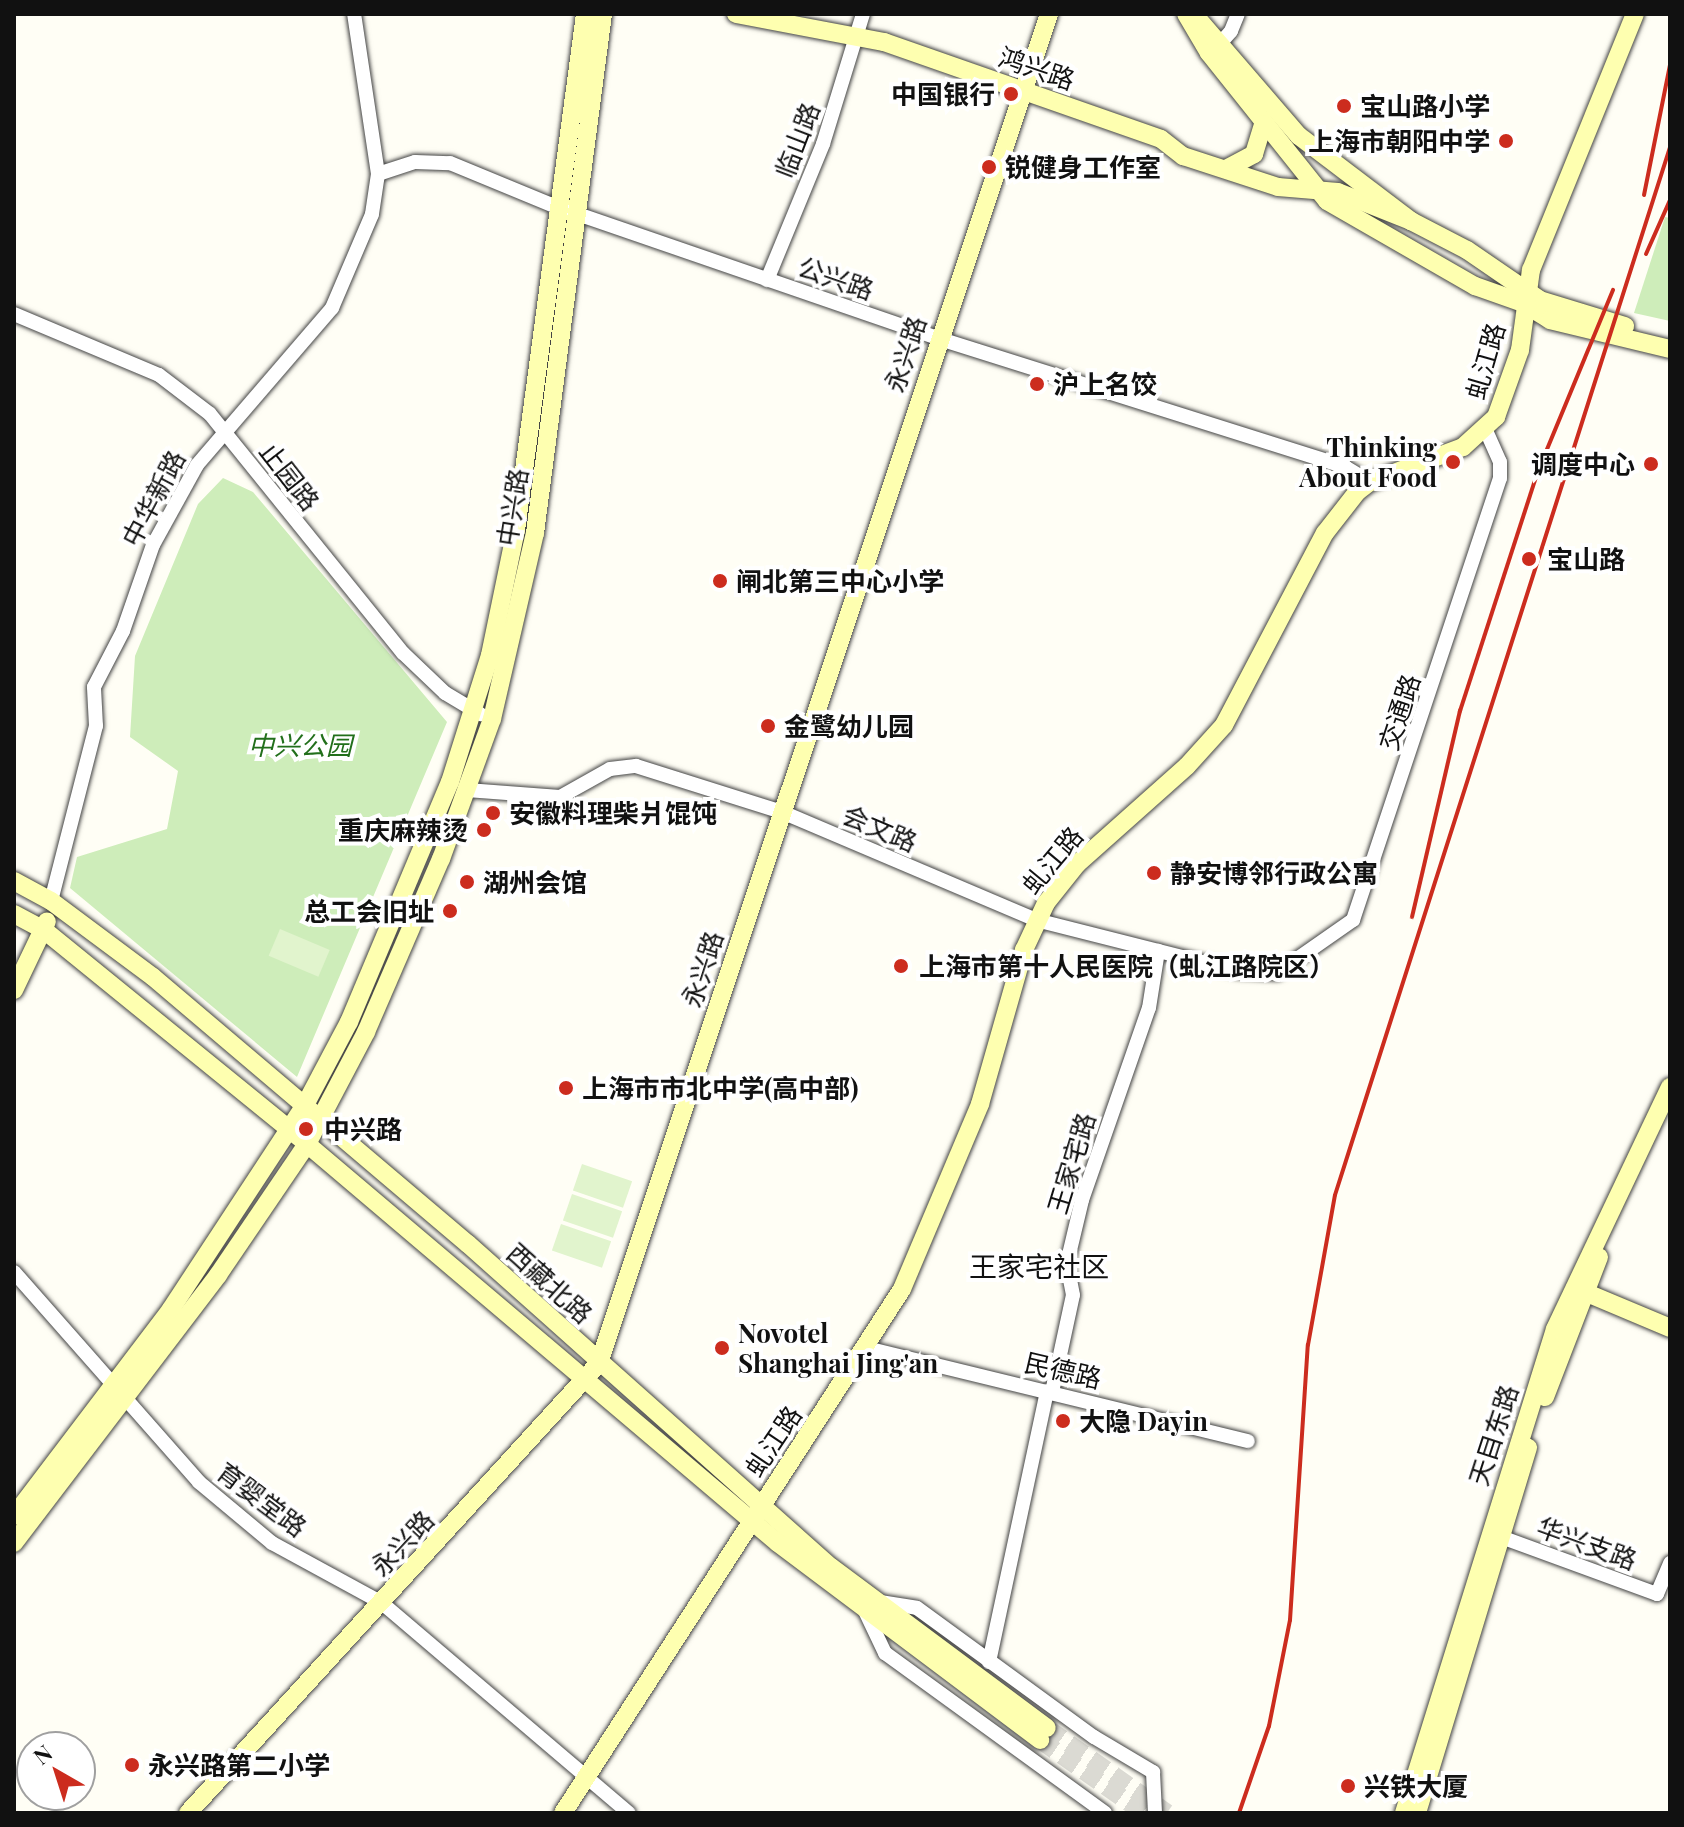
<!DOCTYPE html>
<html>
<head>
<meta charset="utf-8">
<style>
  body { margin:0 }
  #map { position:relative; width:1684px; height:1827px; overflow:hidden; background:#fffef5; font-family:"Playfair Display","Noto Sans SC",serif }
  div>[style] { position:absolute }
  .green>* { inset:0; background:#ceedba }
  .pitch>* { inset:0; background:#e1f4cd; transform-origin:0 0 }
  .secondary-tunnel>* { height:18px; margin-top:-9px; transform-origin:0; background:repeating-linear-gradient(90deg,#dbdad3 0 18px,transparent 0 27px) }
  .roads { filter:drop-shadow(0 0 2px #444) drop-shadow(0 0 2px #444) }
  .street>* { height:14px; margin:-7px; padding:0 7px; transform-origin:7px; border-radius:7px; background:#fff }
  .secondary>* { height:18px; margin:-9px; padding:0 9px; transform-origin:9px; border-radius:9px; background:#feffb0 }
  .rail>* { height:4px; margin:-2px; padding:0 2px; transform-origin:2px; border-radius:2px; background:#cc2c1e }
  .dots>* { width:22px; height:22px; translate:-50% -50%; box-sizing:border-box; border:4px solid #fff; border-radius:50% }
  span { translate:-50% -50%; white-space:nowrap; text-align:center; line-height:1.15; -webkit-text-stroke:8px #fff; paint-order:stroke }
  .street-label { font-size:26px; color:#111 }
  .poi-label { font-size:26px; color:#111; font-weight:700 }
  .right { translate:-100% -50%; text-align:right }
  .left { translate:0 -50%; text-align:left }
  .park-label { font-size:26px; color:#226f1b; font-style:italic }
  .neighbourhood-label { font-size:28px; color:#111 }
  .frame { position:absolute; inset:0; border:16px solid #111; pointer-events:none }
  .north { position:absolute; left:16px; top:1731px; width:80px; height:80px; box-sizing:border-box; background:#fff; border:2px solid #a0a0a0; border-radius:50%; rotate:321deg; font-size:22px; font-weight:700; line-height:32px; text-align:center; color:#111 }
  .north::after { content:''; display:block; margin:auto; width:28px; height:36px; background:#cc2c1e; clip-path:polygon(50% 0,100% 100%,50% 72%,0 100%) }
</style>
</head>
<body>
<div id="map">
  <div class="green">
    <div style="clip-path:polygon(1665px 217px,1670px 218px,1670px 321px,1634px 313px)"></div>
    <div style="clip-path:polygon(223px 478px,253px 492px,447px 722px,297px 1077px,70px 888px,77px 857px,167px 829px,178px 771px,130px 737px,135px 656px,198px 504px)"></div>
  </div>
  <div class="pitch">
    <div style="left:280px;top:929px;width:54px;height:29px;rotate:23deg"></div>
    <div style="left:582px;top:1164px;width:53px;height:28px;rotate:19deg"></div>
    <div style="left:572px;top:1194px;width:53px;height:28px;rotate:19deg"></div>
    <div style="left:561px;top:1224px;width:53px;height:28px;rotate:19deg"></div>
  </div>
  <div class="secondary-tunnel">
    <div style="left:1047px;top:1728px;width:147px;rotate:35.3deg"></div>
    <div style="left:1040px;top:1740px;width:127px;rotate:35.1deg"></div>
  </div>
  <div class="roads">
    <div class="street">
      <div style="left:1215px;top:49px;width:24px;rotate:-48deg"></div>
      <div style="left:1231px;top:31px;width:18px;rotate:-68deg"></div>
      <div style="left:378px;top:174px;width:39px;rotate:-18deg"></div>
      <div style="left:415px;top:162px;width:35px;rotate:2deg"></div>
      <div style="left:450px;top:163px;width:116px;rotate:22.4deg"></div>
      <div style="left:557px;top:207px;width:402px;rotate:19deg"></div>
      <div style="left:937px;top:338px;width:428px;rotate:17.5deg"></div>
      <div style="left:1345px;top:467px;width:29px;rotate:31deg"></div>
      <div style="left:767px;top:280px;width:147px;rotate:-67.6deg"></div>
      <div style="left:823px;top:144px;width:136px;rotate:-72.9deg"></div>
      <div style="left:14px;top:314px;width:157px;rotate:22.8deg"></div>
      <div style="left:159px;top:375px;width:64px;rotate:37.4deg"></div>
      <div style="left:210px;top:414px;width:307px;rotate:51.1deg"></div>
      <div style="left:403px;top:653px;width:58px;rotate:43.6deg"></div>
      <div style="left:445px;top:693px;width:41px;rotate:31deg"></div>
      <div style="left:467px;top:790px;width:93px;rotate:4.3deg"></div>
      <div style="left:560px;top:797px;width:57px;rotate:-29.2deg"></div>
      <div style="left:610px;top:769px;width:26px;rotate:-7deg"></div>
      <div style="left:636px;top:766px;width:153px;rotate:17.5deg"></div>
      <div style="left:782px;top:812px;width:276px;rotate:23deg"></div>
      <div style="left:1036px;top:920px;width:207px;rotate:14.2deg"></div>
      <div style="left:1237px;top:971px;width:40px;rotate:2.9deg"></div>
      <div style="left:1277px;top:973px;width:93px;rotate:-34.9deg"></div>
      <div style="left:1353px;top:920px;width:466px;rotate:-71.6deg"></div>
      <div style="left:1500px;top:478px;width:16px;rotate:-90deg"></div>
      <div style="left:1500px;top:462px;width:35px;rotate:-114deg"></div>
      <div style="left:51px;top:901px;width:181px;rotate:-75.6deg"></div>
      <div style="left:96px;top:726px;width:39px;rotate:-93deg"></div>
      <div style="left:94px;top:687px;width:63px;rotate:-62.6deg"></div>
      <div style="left:123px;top:631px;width:91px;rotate:-70.8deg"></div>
      <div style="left:153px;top:545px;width:91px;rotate:-61.2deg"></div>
      <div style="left:197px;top:465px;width:207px;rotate:-49.3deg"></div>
      <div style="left:332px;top:308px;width:102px;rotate:-66.9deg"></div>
      <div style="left:372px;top:214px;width:40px;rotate:-81.5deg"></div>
      <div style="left:378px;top:174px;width:162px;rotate:-98.5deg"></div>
      <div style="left:14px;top:1272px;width:280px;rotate:48.6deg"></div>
      <div style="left:199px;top:1482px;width:95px;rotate:39.9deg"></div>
      <div style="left:272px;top:1543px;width:125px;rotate:28.6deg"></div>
      <div style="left:382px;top:1603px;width:324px;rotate:40.4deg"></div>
      <div style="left:866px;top:1348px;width:393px;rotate:13.7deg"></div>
      <div style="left:1052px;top:1392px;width:99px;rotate:-77.8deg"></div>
      <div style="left:1073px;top:1295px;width:33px;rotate:-101deg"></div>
      <div style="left:1067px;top:1263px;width:65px;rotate:-76.6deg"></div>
      <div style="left:1082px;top:1200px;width:203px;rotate:-70.8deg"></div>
      <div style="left:1149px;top:1008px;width:58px;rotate:-81deg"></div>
      <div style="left:1501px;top:1537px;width:166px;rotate:20.1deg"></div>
      <div style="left:1657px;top:1594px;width:34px;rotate:-67deg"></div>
      <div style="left:880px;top:1602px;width:37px;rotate:9deg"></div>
      <div style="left:917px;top:1608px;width:219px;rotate:36.1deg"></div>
      <div style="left:1094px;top:1737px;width:69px;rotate:30.7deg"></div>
      <div style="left:1153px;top:1772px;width:41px;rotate:87.2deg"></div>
      <div style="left:865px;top:1611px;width:47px;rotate:64.5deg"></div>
      <div style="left:885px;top:1653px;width:272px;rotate:36deg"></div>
      <div style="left:989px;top:1662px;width:277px;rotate:-77.9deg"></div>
    </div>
    <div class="secondary">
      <div style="left:736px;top:14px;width:151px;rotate:10.7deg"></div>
      <div style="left:884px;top:42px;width:293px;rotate:19.3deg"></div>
      <div style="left:1161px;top:139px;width:28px;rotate:38deg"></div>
      <div style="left:1183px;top:156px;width:100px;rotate:18.1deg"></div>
      <div style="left:1278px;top:187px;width:60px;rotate:4.8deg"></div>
      <div style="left:1338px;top:192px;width:79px;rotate:21.7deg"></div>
      <div style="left:1186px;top:14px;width:45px;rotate:59.5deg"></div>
      <div style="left:1209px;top:53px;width:189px;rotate:51.4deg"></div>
      <div style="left:1327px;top:201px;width:171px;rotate:29.9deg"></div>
      <div style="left:1475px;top:286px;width:51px;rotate:19.5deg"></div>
      <div style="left:1523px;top:303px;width:32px;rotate:32deg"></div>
      <div style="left:1550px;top:320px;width:123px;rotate:13.6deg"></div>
      <div style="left:1197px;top:18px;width:156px;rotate:49.2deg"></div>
      <div style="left:1299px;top:136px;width:141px;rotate:37.2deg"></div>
      <div style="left:1411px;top:221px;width:63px;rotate:27.4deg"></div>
      <div style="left:1467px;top:250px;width:88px;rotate:34.4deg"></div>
      <div style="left:1540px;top:300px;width:89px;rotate:17deg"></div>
      <div style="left:1226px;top:169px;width:32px;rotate:-28deg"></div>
      <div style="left:1254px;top:154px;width:31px;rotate:-73deg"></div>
      <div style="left:14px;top:881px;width:42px;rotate:28.4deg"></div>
      <div style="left:51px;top:901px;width:127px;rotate:36.7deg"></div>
      <div style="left:153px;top:977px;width:413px;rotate:40.3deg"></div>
      <div style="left:468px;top:1244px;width:486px;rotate:41.7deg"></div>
      <div style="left:831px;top:1567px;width:269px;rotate:36.7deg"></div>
      <div style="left:14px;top:914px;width:34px;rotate:28deg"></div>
      <div style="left:44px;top:930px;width:339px;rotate:39.1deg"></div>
      <div style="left:307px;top:1144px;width:617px;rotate:40.27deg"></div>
      <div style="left:778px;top:1543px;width:328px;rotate:36.9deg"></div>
      <div style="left:14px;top:990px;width:76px;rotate:-64.4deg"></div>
      <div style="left:1575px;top:1288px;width:103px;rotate:22.8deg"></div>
      <div style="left:1545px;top:1397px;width:150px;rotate:-68.9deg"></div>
      <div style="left:14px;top:1516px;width:260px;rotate:-52.8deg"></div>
      <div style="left:171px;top:1309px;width:244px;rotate:-56.7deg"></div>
      <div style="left:305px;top:1105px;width:94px;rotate:-62.1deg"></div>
      <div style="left:349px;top:1022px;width:260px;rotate:-67.2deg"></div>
      <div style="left:450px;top:782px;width:133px;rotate:-72.5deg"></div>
      <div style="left:490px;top:655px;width:128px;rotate:-78.3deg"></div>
      <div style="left:516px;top:530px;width:521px;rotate:-82.38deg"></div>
      <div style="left:14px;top:1543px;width:337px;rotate:-52.7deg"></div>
      <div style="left:218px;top:1275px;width:158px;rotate:-55.8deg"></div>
      <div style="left:307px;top:1144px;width:127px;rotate:-62.2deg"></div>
      <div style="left:366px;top:1032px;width:189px;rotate:-66.6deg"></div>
      <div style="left:441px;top:859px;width:149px;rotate:-70deg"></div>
      <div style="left:492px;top:719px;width:191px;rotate:-77deg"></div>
      <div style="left:535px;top:533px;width:523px;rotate:-82.54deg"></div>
      <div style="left:188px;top:1813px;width:609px;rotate:-47.59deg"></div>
      <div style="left:599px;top:1363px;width:1422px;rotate:-71.55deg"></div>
      <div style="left:563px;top:1813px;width:624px;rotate:-57.1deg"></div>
      <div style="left:902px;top:1289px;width:201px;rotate:-67.1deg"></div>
      <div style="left:980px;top:1104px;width:160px;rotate:-74.1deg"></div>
      <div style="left:1024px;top:950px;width:52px;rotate:-64.9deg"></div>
      <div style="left:1046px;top:903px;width:50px;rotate:-51.5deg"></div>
      <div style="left:1077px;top:864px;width:147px;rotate:-41.7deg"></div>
      <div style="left:1187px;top:766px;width:55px;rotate:-47.9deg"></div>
      <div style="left:1224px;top:725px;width:217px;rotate:-62.3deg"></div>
      <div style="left:1325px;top:533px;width:52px;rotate:-52deg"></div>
      <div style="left:1357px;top:492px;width:16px;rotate:-38deg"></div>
      <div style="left:1370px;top:482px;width:99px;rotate:-20.6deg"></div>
      <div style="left:1463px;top:447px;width:45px;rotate:-42.3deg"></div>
      <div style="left:1496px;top:417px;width:71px;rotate:-70.3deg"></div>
      <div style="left:1520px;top:350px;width:81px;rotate:-82.2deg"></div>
      <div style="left:1531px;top:270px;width:276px;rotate:-67.9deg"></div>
      <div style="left:1404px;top:1813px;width:507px;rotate:-72.67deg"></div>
      <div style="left:1555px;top:1329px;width:268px;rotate:-64.6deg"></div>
      <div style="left:1417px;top:1813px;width:382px;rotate:-73.1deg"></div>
    </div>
  </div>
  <div class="rail">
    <div style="left:1644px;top:195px;width:133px;rotate:-78.7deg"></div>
    <div style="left:1646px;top:254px;width:59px;rotate:-66deg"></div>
    <div style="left:1412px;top:917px;width:212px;rotate:-76.9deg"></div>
    <div style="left:1460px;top:711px;width:252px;rotate:-72deg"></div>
    <div style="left:1538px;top:471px;width:196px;rotate:-67.5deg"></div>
    <div style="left:1239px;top:1813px;width:92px;rotate:-71deg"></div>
    <div style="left:1269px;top:1726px;width:108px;rotate:-78.8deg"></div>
    <div style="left:1290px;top:1620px;width:276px;rotate:-86.3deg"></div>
    <div style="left:1308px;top:1345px;width:152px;rotate:-79.8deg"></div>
    <div style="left:1335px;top:1195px;width:1100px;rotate:-72.27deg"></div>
  </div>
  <div class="dots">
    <div style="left:1011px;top:94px;background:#cc2c1e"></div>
    <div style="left:1344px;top:106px;background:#cc2c1e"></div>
    <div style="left:1506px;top:141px;background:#cc2c1e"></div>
    <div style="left:989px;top:167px;background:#cc2c1e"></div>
    <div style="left:1037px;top:384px;background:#cc2c1e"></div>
    <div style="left:1453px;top:462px;background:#cc2c1e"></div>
    <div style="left:1651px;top:464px;background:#cc2c1e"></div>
    <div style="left:1529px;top:559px;background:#cc2c1e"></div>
    <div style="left:720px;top:581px;background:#cc2c1e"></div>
    <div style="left:768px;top:726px;background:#cc2c1e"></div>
    <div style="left:493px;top:813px;background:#cc2c1e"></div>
    <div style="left:484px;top:830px;background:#cc2c1e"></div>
    <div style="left:1154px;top:873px;background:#cc2c1e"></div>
    <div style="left:467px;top:882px;background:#cc2c1e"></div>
    <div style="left:450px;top:911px;background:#cc2c1e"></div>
    <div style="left:901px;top:966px;background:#cc2c1e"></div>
    <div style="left:566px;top:1088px;background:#cc2c1e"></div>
    <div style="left:306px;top:1129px;background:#cc2c1e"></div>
    <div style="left:722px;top:1348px;background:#cc2c1e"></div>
    <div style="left:1063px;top:1421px;background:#cc2c1e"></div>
    <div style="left:132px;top:1765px;background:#cc2c1e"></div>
    <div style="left:1348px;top:1786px;background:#cc2c1e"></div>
  </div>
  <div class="street-label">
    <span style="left:1037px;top:68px;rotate:19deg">鸿兴路</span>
    <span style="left:797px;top:140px;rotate:-69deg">临山路</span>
    <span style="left:836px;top:278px;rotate:19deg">公兴路</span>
    <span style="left:905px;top:354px;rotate:-72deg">永兴路</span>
    <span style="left:1485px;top:361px;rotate:-74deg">虬江路</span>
    <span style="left:290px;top:476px;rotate:52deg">止园路</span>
    <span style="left:153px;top:498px;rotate:-62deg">中华新路</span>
    <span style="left:512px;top:507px;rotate:-81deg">中兴路</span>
    <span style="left:1399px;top:712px;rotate:-72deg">交通路</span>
    <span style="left:880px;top:828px;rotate:23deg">会文路</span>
    <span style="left:1052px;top:860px;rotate:-50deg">虬江路</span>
    <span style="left:702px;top:969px;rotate:-72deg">永兴路</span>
    <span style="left:1071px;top:1163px;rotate:-73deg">王家宅路</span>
    <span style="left:550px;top:1283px;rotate:42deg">西藏北路</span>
    <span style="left:1063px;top:1370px;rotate:13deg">民德路</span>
    <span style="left:1493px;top:1435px;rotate:-72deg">天目东路</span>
    <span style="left:773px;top:1441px;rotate:-56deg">虬江路</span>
    <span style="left:262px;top:1499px;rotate:37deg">育婴堂路</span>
    <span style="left:402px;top:1543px;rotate:-47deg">永兴路</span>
    <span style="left:1587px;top:1543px;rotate:20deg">华兴支路</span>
  </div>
  <div class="poi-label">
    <span class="right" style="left:995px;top:94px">中国银行</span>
    <span class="left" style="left:1360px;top:106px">宝山路小学</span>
    <span class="right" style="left:1490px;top:141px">上海市朝阳中学</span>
    <span class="left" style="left:1005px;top:167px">锐健身工作室</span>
    <span class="left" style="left:1053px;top:384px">沪上名饺</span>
    <span class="right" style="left:1437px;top:462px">Thinking<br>About Food</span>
    <span class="right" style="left:1635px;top:464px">调度中心</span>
    <span class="left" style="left:1547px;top:559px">宝山路</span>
    <span class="left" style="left:736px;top:581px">闸北第三中心小学</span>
    <span class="left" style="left:784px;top:726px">金鹭幼儿园</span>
    <span class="left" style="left:509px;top:813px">安徽料理柴爿馄饨</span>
    <span class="right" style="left:468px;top:830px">重庆麻辣烫</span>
    <span class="left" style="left:1170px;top:873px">静安博邻行政公寓</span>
    <span class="left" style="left:483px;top:882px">湖州会馆</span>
    <span class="right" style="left:434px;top:911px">总工会旧址</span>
    <span class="left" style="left:919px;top:966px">上海市第十人民医院（虬江路院区）</span>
    <span class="left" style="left:582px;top:1088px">上海市市北中学(高中部)</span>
    <span class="left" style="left:324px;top:1129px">中兴路</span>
    <span class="left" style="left:738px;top:1348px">Novotel<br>Shanghai Jing'an</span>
    <span class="left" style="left:1079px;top:1421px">大隐 Dayin</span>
    <span class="left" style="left:148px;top:1765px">永兴路第二小学</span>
    <span class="left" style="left:1364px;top:1786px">兴铁大厦</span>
  </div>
  <div class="park-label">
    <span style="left:300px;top:745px">中兴公园</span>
  </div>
  <div class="neighbourhood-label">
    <span style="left:1039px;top:1266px">王家宅社区</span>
  </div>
  <div class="frame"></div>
  <div class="north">N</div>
</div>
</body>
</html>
